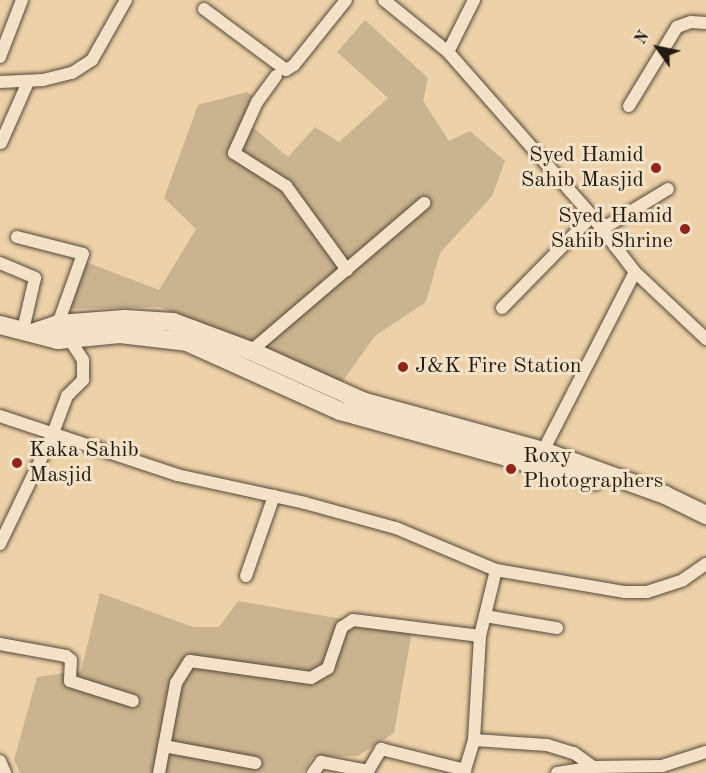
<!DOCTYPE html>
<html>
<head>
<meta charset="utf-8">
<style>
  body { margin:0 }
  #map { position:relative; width:706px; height:773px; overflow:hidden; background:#edd2a9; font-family:"Old Standard TT",serif }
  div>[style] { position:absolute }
  .green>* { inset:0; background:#cab38f }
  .roads { filter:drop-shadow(0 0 2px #554938) drop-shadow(0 0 2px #554938) }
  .minor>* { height:12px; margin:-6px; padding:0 6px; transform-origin:6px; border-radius:6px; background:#f3e2c7 }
  .secondary>* { height:18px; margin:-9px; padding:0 9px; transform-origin:9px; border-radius:9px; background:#f3e2c7 }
  .dots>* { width:16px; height:16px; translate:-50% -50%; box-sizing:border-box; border:3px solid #f3e2c7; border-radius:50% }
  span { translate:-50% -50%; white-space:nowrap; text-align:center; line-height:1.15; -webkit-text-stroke:6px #f3e2c7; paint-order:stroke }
  .poi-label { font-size:22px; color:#221b12 }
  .right { translate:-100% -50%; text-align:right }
  .left { translate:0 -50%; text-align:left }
  .north { position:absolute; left:628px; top:18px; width:60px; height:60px; -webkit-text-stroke:4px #f3e2c7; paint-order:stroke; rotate:303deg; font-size:16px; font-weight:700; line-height:24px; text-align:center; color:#221b12 }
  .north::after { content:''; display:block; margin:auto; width:21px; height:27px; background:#221b12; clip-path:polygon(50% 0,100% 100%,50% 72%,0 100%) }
</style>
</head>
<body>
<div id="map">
  <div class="green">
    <div style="clip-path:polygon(365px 20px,428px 78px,423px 101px,449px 141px,470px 131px,505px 161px,492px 196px,440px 253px,426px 302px,375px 336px,342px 382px,160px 307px,62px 309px,86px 262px,159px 290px,196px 229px,164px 198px,198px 105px,247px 92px,260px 101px,250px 125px,288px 157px,315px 127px,339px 142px,388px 98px,337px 52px)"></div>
    <div style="clip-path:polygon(100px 593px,193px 627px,219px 627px,238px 601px,412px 631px,394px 733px,358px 756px,312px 757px,303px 773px,20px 773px,14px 760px,37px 677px,81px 671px)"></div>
  </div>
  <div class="roads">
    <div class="minor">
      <div style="left:384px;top:0;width:82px;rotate:39.1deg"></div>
      <div style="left:448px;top:52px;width:218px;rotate:48.7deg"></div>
      <div style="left:592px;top:216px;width:71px;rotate:52.5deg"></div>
      <div style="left:635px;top:272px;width:98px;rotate:43.3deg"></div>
      <div style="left:204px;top:9px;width:102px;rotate:36.6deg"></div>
      <div style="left:286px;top:70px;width:9px;rotate:-32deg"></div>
      <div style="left:294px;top:65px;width:83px;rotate:-51.3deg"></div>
      <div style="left:448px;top:52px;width:58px;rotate:-63.4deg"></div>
      <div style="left:0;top:57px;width:61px;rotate:-68.9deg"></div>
      <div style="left:276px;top:76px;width:32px;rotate:126deg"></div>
      <div style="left:257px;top:102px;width:56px;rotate:114.3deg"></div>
      <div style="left:234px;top:153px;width:62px;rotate:32.4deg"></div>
      <div style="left:286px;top:186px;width:104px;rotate:54deg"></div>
      <div style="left:0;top:82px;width:43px;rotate:-2.7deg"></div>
      <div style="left:43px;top:80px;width:30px;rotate:-14deg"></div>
      <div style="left:72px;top:73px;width:24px;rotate:-33deg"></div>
      <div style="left:92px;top:60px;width:69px;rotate:-60.5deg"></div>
      <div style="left:629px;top:106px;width:92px;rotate:-58.7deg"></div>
      <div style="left:677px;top:27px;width:15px;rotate:-20deg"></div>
      <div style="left:691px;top:22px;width:15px;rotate:4deg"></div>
      <div style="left:1px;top:143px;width:67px;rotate:-66.1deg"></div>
      <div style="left:602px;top:229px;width:77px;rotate:-31.2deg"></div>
      <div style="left:17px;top:237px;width:68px;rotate:14.4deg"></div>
      <div style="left:83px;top:254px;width:74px;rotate:109.7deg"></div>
      <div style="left:0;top:263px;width:38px;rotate:23deg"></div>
      <div style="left:35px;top:278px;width:53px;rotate:103deg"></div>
      <div style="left:502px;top:308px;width:129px;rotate:-45.6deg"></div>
      <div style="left:251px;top:351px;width:228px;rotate:-40.5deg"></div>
      <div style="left:0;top:416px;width:187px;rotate:18.4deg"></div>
      <div style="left:177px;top:475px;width:131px;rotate:12.3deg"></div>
      <div style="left:305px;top:503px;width:94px;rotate:15.4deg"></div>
      <div style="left:396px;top:528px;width:108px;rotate:22.8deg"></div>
      <div style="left:496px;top:570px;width:131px;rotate:9.7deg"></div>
      <div style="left:625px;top:592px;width:22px"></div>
      <div style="left:647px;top:592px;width:38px;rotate:-18deg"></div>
      <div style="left:683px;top:580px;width:28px;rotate:-35deg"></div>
      <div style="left:543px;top:451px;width:201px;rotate:-62.8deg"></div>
      <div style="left:0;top:544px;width:120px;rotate:-64.3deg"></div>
      <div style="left:52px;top:436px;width:43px;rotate:-69.4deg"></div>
      <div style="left:67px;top:396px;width:23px;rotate:-45deg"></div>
      <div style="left:83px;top:380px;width:20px;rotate:-90deg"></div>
      <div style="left:83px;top:360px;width:24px;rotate:-123deg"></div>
      <div style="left:246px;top:576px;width:85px;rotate:-70.7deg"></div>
      <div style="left:485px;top:616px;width:73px;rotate:9.5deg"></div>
      <div style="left:0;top:644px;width:67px;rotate:10.3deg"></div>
      <div style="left:66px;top:656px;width:6px;rotate:39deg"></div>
      <div style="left:71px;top:660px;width:21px;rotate:93deg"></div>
      <div style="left:70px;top:681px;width:66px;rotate:17.6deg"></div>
      <div style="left:474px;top:740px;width:73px;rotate:3.9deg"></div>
      <div style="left:547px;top:745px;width:28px;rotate:17deg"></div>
      <div style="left:574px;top:753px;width:24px;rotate:36deg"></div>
      <div style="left:164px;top:746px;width:93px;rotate:10.6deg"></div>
      <div style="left:0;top:761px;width:13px;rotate:67deg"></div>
      <div style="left:159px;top:773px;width:92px;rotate:-79.3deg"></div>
      <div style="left:176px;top:683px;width:26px;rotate:-58deg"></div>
      <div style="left:190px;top:661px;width:122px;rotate:8deg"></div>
      <div style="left:311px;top:678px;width:20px;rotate:-30deg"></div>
      <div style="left:328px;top:668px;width:43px;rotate:-71.1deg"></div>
      <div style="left:342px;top:627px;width:13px;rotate:-32deg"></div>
      <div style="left:353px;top:620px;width:128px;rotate:7.2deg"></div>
      <div style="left:313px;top:773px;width:14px;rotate:-54deg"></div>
      <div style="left:321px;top:762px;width:48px;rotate:10.8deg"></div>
      <div style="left:368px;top:771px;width:26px;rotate:-59deg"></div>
      <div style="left:381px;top:749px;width:87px;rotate:14deg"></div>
      <div style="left:464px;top:773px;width:34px;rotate:-73deg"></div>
      <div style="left:474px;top:740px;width:104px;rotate:-86.7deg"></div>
      <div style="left:480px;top:636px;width:68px;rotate:-76.4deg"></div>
      <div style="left:557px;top:773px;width:36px;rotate:-9deg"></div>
      <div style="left:593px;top:767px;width:69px;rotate:-0.8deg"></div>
      <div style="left:662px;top:766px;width:46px;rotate:-17.7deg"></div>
    </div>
    <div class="secondary">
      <div style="left:0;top:325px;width:60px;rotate:14.5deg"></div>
      <div style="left:58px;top:340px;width:62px;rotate:-5.5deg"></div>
      <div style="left:120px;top:334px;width:67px;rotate:6.8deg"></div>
      <div style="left:187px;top:342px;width:168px;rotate:24.3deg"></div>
      <div style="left:340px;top:411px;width:264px;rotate:15.4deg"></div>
      <div style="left:35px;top:332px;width:24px;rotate:-19deg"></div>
      <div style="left:58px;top:324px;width:67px;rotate:-4.3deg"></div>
      <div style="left:125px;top:319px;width:48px;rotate:3.6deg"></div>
      <div style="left:173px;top:322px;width:83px;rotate:20.4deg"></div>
      <div style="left:251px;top:351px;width:122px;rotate:24.2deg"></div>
      <div style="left:362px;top:401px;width:188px;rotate:15.4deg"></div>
      <div style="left:543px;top:451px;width:130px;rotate:19.8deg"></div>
      <div style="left:665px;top:495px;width:46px;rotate:26deg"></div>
    </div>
  </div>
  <div class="dots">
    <div style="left:656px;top:168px;background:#8f2418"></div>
    <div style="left:685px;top:229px;background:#8f2418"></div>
    <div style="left:403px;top:367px;background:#8f2418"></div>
    <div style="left:17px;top:463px;background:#8f2418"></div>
    <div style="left:511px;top:469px;background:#8f2418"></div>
  </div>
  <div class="poi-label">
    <span class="right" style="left:644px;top:168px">Syed Hamid<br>Sahib Masjid</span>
    <span class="right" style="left:673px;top:229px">Syed Hamid<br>Sahib Shrine</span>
    <span class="left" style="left:415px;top:367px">J&amp;K Fire Station</span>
    <span class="left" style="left:29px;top:463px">Kaka Sahib<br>Masjid</span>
    <span class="left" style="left:523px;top:469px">Roxy<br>Photographers</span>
  </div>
  <div class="north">N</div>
</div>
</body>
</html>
